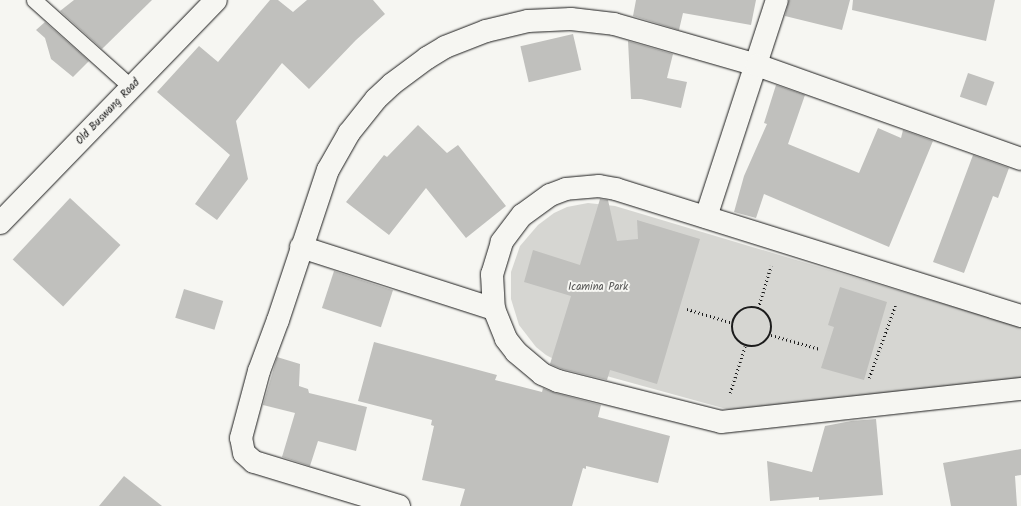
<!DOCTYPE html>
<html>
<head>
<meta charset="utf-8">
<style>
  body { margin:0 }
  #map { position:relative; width:1021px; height:506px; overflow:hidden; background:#f6f6f2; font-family:Kalam,sans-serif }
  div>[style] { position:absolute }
  .green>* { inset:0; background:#d6d6d2 }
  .building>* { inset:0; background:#c0c0bd; transform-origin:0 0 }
  .path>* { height:2.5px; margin-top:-1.25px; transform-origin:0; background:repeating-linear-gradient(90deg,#1c1c1c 0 1px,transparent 0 4px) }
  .path>.ring { margin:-1.25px; padding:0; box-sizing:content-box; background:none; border:2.5px solid #1c1c1c; border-radius:50% }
  .roads { filter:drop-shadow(0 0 1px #1c1c1c) drop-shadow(0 0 1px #1c1c1c) }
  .lane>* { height:15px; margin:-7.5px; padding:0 7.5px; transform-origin:7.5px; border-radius:7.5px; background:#f6f6f2 }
  .street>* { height:22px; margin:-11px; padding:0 11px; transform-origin:11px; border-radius:11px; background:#f6f6f2 }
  span { translate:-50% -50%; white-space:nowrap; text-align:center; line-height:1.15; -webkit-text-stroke:4px #f6f6f2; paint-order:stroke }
  .street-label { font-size:11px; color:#1c1c1c }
  .park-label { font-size:11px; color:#545453 }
</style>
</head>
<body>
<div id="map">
  <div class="green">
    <div style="clip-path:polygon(588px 203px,615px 206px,1021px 327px,1021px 378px,730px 410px,563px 364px,546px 355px,536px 347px,519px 325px,511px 299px,511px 272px,520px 246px,538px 225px,554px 213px,567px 207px)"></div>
  </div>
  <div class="building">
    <div style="clip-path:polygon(74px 0,152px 0,102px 49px,60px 11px)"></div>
    <div style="clip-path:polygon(270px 0,278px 0,293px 12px,307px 0,373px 0,385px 14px,356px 40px,309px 89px,282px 63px,236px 121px,248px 179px,217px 220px,195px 204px,230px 155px,157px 92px,199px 46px,218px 62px)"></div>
    <div style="clip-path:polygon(636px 0,756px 0,751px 25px,683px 13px,679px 30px,633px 16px)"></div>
    <div style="clip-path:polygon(789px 0,850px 0,842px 30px,785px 16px)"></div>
    <div style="clip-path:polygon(853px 0,995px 0,986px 41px,852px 10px)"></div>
    <div style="clip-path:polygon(45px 22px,89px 61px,73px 77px,51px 59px,45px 38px,36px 30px)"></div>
    <div style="left:573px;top:34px;width:37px;height:54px;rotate:77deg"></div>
    <div style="clip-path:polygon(628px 41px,673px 54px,667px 78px,687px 82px,681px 108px,641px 99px,631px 99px)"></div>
    <div style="left:968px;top:73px;width:28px;height:25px;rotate:19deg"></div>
    <div style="clip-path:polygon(776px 85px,805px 95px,788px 144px,859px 173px,878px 128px,901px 138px,903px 130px,933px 141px,889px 247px,764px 194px,756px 218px,734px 212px,744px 176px,767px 124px,764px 123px)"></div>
    <div style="clip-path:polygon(418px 125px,447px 153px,458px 145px,506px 206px,466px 238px,426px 188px,389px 235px,346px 202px,384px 155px,387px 157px)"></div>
    <div style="clip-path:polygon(973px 155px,1009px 168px,998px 198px,993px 196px,964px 273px,933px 262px)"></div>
    <div style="left:70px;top:198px;width:69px;height:84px;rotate:43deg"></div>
    <div style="clip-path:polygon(600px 199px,608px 200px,617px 241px,638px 239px,637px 220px,700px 239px,657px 384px,610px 370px,607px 380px,562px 369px,550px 364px,571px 296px,524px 282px,533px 250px,580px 265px)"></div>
    <div style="left:334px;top:271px;width:62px;height:39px;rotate:18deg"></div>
    <div style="clip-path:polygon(840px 287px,887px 302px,864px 380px,821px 368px,834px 327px,828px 325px)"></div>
    <div style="left:184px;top:289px;width:41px;height:30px;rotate:17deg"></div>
    <div style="clip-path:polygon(374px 342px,497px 375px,495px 380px,542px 392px,543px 388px,555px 393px,601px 405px,598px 417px,670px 436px,658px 483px,586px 466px,586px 469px,583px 468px,572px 506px,460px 506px,465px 489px,422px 480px,434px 426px,431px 425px,432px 420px,358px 401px)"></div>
    <div style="clip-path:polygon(277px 357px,300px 364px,299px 386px,308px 389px,309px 393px,367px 407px,356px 451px,318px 441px,310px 466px,282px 457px,295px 413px,263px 405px)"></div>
    <div style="clip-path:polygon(876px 419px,883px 495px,819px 500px,819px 497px,770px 501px,767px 461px,812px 472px,825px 426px,851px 421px)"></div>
    <div style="clip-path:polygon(1021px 449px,1021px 475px,1015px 476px,1017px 506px,951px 506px,943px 463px)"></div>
    <div style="clip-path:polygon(124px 476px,162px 506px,99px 506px)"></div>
  </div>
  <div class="path">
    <div class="ring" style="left:732px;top:307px;width:37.5px;height:37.5px"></div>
    <div style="left:758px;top:308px;width:44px;rotate:-72.8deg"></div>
    <div style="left:687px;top:309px;width:48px;rotate:16.9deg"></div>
    <div style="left:771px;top:335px;width:51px;rotate:15.9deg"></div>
    <div style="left:869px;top:378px;width:77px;rotate:-70.1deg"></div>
    <div style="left:730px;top:393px;width:49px;rotate:-72.3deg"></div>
  </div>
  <div class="roads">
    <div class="lane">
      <div style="left:34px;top:0;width:132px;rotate:41.9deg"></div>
    </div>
    <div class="street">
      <div style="left:706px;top:217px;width:228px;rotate:-71.9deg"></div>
      <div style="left:0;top:223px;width:310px;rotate:-45.9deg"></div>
      <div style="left:301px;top:247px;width:203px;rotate:17.8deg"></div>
      <div style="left:1021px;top:316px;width:424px;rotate:-162.6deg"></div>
      <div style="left:616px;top:189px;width:17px;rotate:-170deg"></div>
      <div style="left:599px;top:186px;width:33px;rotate:175deg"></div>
      <div style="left:566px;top:189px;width:17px;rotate:159deg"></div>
      <div style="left:550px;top:195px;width:34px;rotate:144deg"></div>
      <div style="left:522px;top:215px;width:34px;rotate:127deg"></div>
      <div style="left:502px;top:242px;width:34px;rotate:107deg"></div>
      <div style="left:492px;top:274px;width:35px;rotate:87deg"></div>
      <div style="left:494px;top:309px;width:32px;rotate:68deg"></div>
      <div style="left:506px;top:339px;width:16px;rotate:52deg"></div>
      <div style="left:516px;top:352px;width:34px;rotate:40deg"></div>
      <div style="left:542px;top:374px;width:17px;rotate:24deg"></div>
      <div style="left:558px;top:381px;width:168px;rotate:14.1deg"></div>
      <div style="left:721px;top:422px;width:302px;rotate:-6.3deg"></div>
      <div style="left:399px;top:506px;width:152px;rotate:-163.1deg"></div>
      <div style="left:254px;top:462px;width:13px;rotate:-138deg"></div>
      <div style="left:244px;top:453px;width:15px;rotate:-101deg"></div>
      <div style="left:241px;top:438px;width:69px;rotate:-75deg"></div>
      <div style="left:259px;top:371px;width:54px;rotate:-69.6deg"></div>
      <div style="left:278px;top:320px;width:158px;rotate:-71.6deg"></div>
      <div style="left:328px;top:170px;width:43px;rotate:-60.4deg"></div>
      <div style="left:349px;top:133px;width:43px;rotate:-51.5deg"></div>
      <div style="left:376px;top:99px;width:22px;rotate:-43deg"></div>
      <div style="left:392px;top:84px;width:44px;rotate:-36.6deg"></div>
      <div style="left:427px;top:58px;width:21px;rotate:-31deg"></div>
      <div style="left:445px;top:47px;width:44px;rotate:-21.3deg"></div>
      <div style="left:486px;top:31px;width:43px;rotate:-13.4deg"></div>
      <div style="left:528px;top:21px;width:43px;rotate:-2.7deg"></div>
      <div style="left:571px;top:19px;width:43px;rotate:6.6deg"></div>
      <div style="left:614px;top:24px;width:149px;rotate:16deg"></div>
      <div style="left:757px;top:65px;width:280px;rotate:19.6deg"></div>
    </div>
  </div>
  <div class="street-label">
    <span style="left:108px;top:112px;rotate:-46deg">Old Buswang Road</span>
  </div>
  <div class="park-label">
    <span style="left:598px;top:287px">Icamina Park</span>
  </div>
</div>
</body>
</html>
